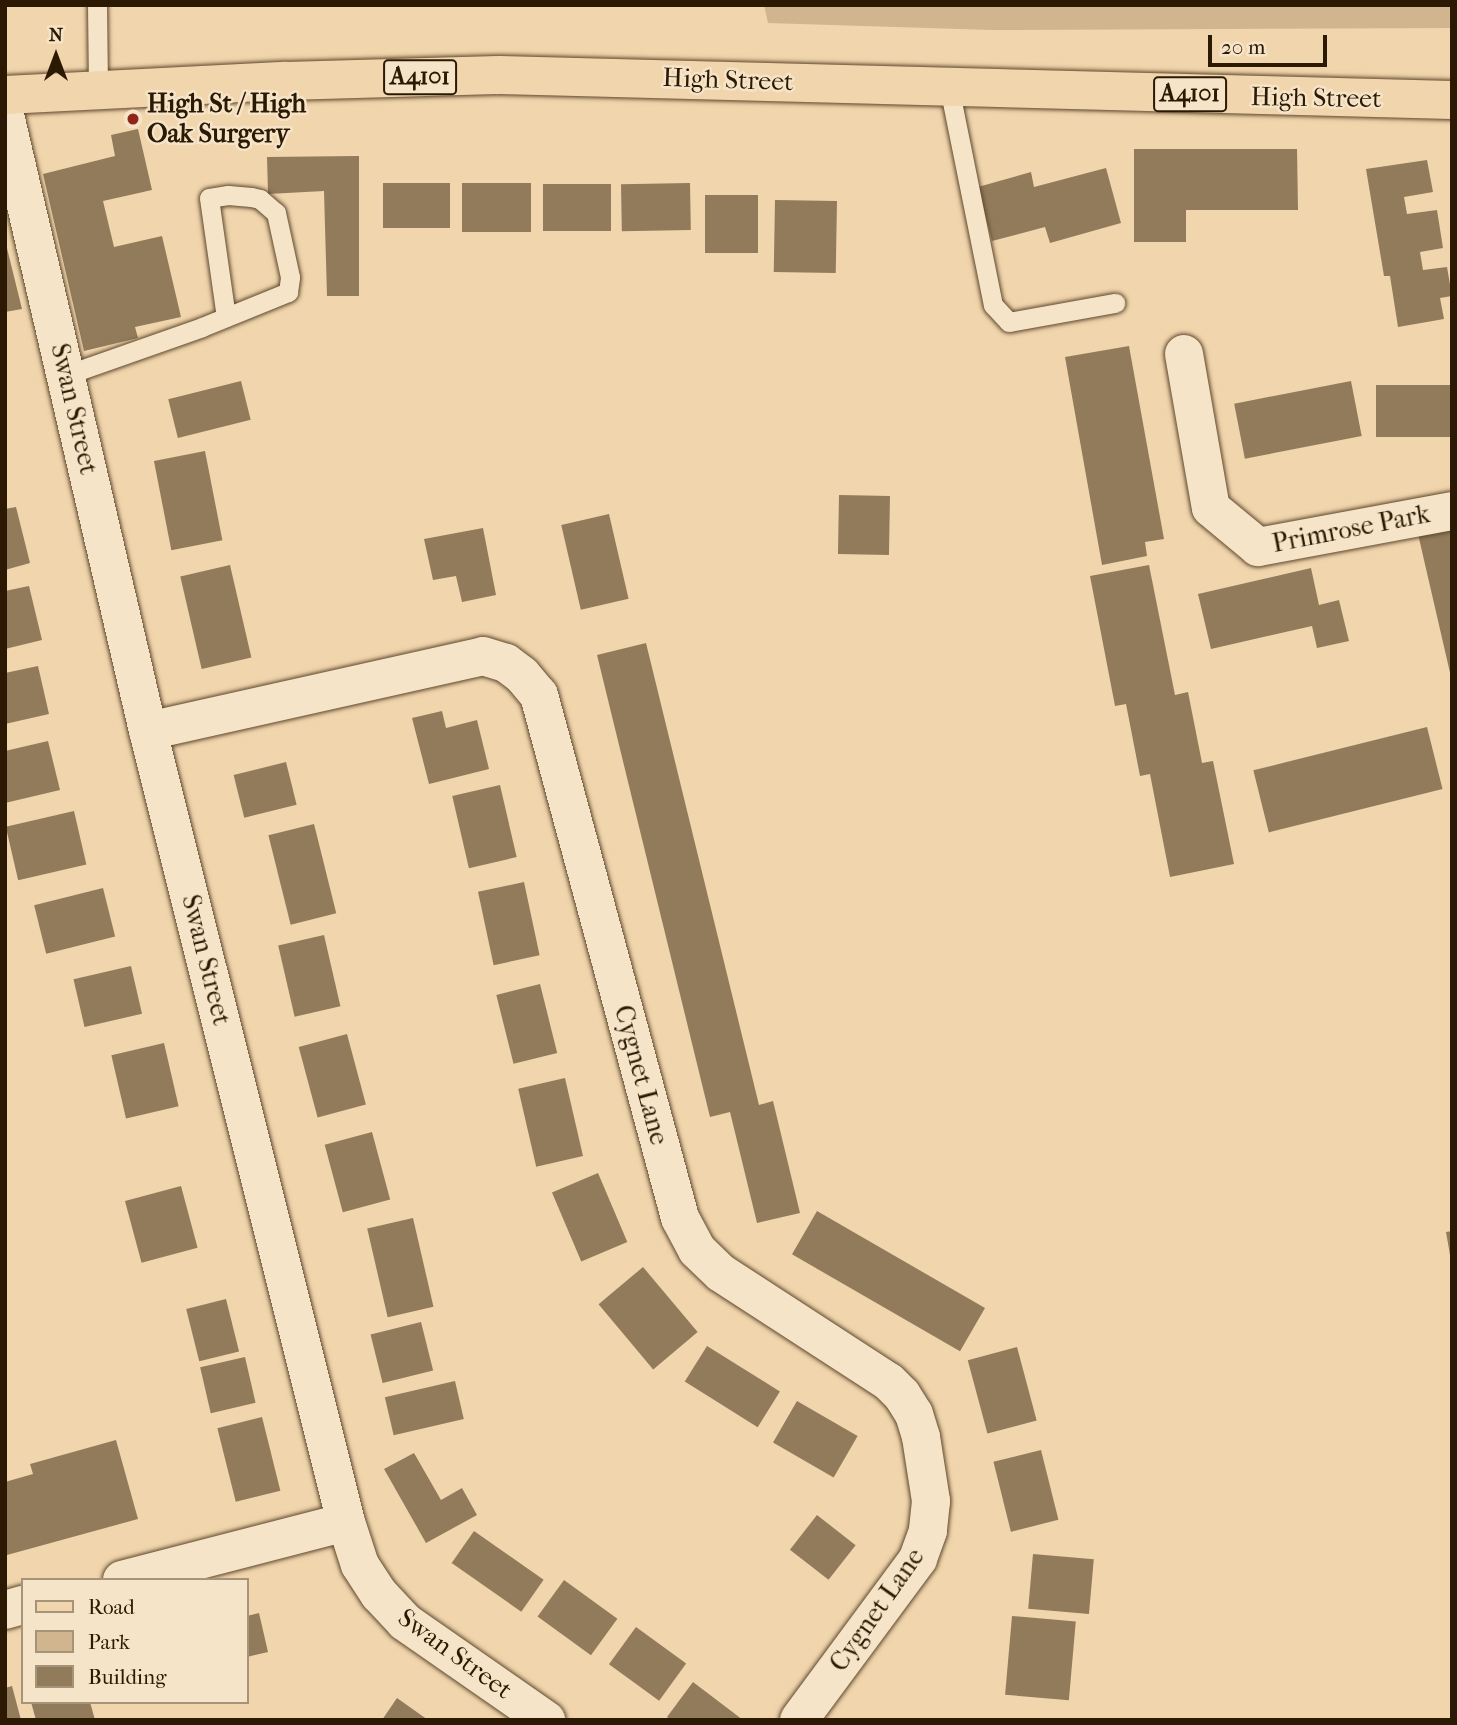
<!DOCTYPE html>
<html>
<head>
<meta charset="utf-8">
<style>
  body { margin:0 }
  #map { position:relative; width:1457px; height:1725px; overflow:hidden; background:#f1d5ac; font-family:"IM FELL French Canon",serif }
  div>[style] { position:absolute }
  .green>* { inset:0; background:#d0b58f }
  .building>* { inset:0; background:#927b5b; transform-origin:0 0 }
  .roads { filter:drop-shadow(0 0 2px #5d482d) drop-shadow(0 0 2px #5d482d) }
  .service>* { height:19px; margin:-9.5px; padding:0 9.5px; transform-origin:9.5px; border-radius:9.5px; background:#f6e4c9 }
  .minor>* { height:38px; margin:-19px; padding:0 19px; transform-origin:19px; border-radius:19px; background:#f6e4c9 }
  .primary>* { height:38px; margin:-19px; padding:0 19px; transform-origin:19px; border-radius:19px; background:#f1d5ac }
  .dots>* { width:19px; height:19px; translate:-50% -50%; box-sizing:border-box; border:4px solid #f6e4c9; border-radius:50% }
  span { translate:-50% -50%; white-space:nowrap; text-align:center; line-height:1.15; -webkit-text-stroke:5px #f6e4c9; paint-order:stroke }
  .shield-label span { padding:2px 5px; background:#f6e4c9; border:2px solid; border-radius:5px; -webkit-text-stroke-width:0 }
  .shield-label { font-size:24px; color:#2c1903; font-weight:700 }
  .street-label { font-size:26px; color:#2c1903 }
  .poi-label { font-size:26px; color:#2c1903; font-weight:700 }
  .left { translate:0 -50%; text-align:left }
  .frame { position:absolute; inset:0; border:7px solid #2c1903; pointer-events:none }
  .legend { position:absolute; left:21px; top:1578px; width:228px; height:126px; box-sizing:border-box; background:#f6e4c9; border:2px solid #a5937a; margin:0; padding:9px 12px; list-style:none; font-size:21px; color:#2c1903 }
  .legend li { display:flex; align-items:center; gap:14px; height:35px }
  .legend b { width:35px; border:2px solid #a5937a }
  .north { position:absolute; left:21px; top:21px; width:70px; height:70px; -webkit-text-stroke:5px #f6e4c9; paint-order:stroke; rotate:0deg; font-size:19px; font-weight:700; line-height:28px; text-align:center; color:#2c1903 }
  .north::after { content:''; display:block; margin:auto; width:24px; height:32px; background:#2c1903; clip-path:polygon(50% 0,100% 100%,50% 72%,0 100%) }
  .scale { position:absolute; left:1208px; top:35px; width:119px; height:32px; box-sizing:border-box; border:4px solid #2c1903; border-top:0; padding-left:9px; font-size:21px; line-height:24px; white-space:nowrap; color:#2c1903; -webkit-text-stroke:5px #f6e4c9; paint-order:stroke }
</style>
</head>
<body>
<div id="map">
  <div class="green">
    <div style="clip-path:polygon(764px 5px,1452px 5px,1452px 28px,992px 30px,768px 23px)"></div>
  </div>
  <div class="building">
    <div style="clip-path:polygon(138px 129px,152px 190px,103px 201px,114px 247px,162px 236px,181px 317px,135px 327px,138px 338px,84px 351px,43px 174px,115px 156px,111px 135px)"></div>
    <div style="clip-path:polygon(1134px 149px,1297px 149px,1298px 210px,1186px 210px,1186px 242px,1134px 242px)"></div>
    <div style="clip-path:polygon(359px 156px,359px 296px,327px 296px,324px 191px,268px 194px,267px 157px)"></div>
    <div style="clip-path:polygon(1427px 160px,1433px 192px,1404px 197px,1407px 214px,1437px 210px,1443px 248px,1420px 252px,1423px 270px,1447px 267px,1452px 296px,1440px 298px,1444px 319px,1398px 327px,1390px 276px,1384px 276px,1366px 169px)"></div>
    <div style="clip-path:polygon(1106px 168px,1121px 223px,1050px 243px,1045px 227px,992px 241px,978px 187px,1031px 172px,1034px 187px)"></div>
    <div style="left:383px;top:183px;width:67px;height:45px"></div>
    <div style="left:462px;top:183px;width:69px;height:49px"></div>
    <div style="left:690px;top:183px;width:47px;height:69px;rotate:89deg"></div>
    <div style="left:543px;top:184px;width:68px;height:47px"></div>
    <div style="left:705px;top:195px;width:53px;height:58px"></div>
    <div style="left:775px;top:200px;width:62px;height:72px;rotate:1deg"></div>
    <div style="clip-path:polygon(5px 240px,22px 309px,5px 312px)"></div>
    <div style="clip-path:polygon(1129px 346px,1164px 539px,1145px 542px,1147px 556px,1102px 565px,1065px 357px)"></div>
    <div style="left:241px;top:381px;width:40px;height:75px;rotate:76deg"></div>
    <div style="left:1351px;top:381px;width:56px;height:119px;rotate:79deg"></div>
    <div style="left:1452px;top:385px;width:52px;height:76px;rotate:90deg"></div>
    <div style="left:205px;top:451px;width:91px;height:52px;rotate:79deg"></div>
    <div style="left:839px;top:495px;width:51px;height:59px;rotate:1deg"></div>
    <div style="clip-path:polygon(16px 507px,30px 563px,5px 570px,5px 509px)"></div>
    <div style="left:609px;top:514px;width:87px;height:49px;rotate:77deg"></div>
    <div style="clip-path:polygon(1452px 526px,1452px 677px,1451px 677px,1418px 534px)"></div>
    <div style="clip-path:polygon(483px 528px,496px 595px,462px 602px,456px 576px,433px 580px,424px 539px)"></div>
    <div style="left:230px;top:565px;width:95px;height:51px;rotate:77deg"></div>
    <div style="clip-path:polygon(1149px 565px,1175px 695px,1188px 692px,1202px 763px,1213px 761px,1234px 864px,1170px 877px,1150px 774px,1140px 776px,1126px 704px,1115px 706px,1090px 576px)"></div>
    <div style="clip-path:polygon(1311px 568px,1319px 605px,1339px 600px,1349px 641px,1317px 648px,1312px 626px,1211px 649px,1198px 594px)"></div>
    <div style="clip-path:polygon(29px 586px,42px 640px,5px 649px,5px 591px)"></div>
    <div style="clip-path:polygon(646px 643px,759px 1105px,773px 1101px,800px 1213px,757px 1223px,730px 1112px,710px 1117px,597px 655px)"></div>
    <div style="clip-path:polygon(38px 666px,49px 714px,5px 724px,5px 673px)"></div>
    <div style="clip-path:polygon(442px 711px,446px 728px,477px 720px,489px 769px,429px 784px,412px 718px)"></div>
    <div style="left:1427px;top:727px;width:64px;height:179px;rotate:76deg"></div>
    <div style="clip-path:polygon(48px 741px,60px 790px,5px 803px,5px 751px)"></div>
    <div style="left:286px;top:762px;width:44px;height:54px;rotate:76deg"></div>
    <div style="left:500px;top:785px;width:74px;height:49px;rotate:77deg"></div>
    <div style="left:74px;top:811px;width:55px;height:70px;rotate:77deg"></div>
    <div style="left:314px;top:824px;width:92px;height:47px;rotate:76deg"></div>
    <div style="left:524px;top:882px;width:75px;height:47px;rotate:78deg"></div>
    <div style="left:103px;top:888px;width:50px;height:71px;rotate:76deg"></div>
    <div style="left:324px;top:935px;width:73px;height:47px;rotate:77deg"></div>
    <div style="left:131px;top:966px;width:49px;height:59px;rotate:77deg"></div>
    <div style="left:540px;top:984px;width:71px;height:45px;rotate:76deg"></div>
    <div style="left:347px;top:1034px;width:73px;height:50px;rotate:75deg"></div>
    <div style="left:164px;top:1043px;width:65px;height:54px;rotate:77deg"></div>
    <div style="left:565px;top:1078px;width:80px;height:48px;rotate:77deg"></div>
    <div style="left:372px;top:1132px;width:70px;height:49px;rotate:75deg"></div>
    <div style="left:598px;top:1173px;width:75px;height:50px;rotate:67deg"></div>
    <div style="left:181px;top:1186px;width:64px;height:58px;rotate:75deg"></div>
    <div style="left:817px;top:1211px;width:194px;height:50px;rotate:30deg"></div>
    <div style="left:413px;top:1218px;width:91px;height:47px;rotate:77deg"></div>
    <div style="clip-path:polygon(1452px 1231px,1452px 1254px,1450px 1255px,1446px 1232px)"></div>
    <div style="left:643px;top:1267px;width:85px;height:58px;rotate:50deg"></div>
    <div style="left:226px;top:1299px;width:54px;height:41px;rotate:76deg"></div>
    <div style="left:421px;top:1322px;width:50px;height:52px;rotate:76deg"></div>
    <div style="left:707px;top:1346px;width:86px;height:42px;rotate:32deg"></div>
    <div style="left:1017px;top:1347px;width:76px;height:51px;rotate:75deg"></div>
    <div style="left:245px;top:1357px;width:47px;height:46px;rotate:77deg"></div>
    <div style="left:455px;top:1381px;width:39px;height:72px;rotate:77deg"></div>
    <div style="left:797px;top:1401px;width:70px;height:48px;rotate:30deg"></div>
    <div style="left:262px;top:1417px;width:76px;height:46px;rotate:76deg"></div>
    <div style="clip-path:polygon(116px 1440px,138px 1519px,7px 1555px,5px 1482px,33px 1474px,30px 1464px)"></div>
    <div style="left:1041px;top:1450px;width:72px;height:49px;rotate:76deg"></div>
    <div style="clip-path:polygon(414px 1453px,441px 1500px,462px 1488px,477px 1515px,426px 1543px,384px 1469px)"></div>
    <div style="left:817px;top:1515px;width:49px;height:44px;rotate:38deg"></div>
    <div style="left:474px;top:1531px;width:85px;height:39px;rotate:35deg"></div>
    <div style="left:1033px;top:1554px;width:61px;height:55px;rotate:5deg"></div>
    <div style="left:564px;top:1580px;width:66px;height:45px;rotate:36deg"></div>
    <div style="clip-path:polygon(259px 1613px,268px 1652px,247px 1657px,247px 1616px)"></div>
    <div style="left:1012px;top:1616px;width:64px;height:79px;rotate:5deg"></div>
    <div style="left:636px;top:1627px;width:62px;height:46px;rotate:36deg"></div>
    <div style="clip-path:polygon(693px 1682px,743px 1720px,671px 1720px,667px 1717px)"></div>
    <div style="clip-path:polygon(12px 1686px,21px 1720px,5px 1720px,5px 1688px)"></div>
    <div style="clip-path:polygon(397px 1698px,428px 1720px,382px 1720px)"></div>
    <div style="clip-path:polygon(31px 1702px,90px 1702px,95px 1720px,36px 1720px)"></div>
  </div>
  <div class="roads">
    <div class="service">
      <div style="left:97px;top:5px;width:84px;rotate:89.3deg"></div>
      <div style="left:949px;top:87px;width:222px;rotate:78.6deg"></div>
      <div style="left:993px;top:305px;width:23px;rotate:47deg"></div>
      <div style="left:1009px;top:322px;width:108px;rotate:-10.2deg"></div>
      <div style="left:66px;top:375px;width:144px;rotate:-19.4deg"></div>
      <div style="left:202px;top:327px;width:93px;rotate:-22.1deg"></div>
      <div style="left:288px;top:292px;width:15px;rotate:-82deg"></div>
      <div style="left:290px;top:277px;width:66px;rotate:-102.3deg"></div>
      <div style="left:276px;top:213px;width:21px;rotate:-139deg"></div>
      <div style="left:260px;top:199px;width:9px;rotate:-167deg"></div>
      <div style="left:251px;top:197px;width:23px;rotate:-175deg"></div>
      <div style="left:228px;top:195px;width:19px;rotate:171deg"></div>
      <div style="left:209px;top:198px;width:120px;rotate:81.9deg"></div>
    </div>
    <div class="minor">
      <div style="left:5px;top:115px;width:632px;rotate:76.93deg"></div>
      <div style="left:148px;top:731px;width:815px;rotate:75.95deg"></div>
      <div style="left:346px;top:1522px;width:45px;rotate:72deg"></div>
      <div style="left:360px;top:1565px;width:35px;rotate:57deg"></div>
      <div style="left:379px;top:1594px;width:38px;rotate:47deg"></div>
      <div style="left:405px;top:1622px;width:172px;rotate:34.8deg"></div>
      <div style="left:1184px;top:354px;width:156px;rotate:80.1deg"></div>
      <div style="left:1211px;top:508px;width:61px;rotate:39.7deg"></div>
      <div style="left:1258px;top:547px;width:197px;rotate:-10.5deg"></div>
      <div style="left:148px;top:731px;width:343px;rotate:-12.6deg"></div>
      <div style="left:483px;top:656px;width:24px;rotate:17deg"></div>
      <div style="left:506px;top:663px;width:20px;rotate:37deg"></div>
      <div style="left:522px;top:675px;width:26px;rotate:50deg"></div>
      <div style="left:539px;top:695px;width:542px;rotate:74.91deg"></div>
      <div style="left:680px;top:1218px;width:36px;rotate:62deg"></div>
      <div style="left:697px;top:1250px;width:33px;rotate:44deg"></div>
      <div style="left:721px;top:1273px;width:200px;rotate:33deg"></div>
      <div style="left:889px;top:1382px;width:18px;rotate:45deg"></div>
      <div style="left:902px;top:1395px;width:22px;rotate:58deg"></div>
      <div style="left:914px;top:1414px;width:24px;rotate:73deg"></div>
      <div style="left:921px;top:1437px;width:65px;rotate:81.1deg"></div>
      <div style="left:931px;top:1501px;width:30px;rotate:96deg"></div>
      <div style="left:928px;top:1531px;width:30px;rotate:110deg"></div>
      <div style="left:918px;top:1559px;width:200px;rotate:126.5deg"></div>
      <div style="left:122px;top:1580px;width:231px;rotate:-14.5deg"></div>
      <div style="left:5px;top:1610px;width:19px;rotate:-16deg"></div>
    </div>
    <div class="primary">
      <div style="left:5px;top:95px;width:281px;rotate:-2.9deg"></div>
      <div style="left:286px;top:81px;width:214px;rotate:-1.6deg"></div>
      <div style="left:500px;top:75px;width:952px;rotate:1.5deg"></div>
    </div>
  </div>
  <div class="dots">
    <div style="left:133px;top:119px;background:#8f2418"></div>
  </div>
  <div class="shield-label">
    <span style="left:420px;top:77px">A4101</span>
    <span style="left:1190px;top:94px">A4101</span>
  </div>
  <div class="street-label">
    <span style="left:728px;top:80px;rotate:2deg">High Street</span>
    <span style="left:1316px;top:98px;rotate:1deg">High Street</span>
    <span style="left:74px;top:409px;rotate:77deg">Swan Street</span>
    <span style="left:1351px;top:529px;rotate:-11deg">Primrose Park</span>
    <span style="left:206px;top:960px;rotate:76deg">Swan Street</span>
    <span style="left:641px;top:1075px;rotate:75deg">Cygnet Lane</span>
    <span style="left:877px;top:1610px;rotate:-55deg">Cygnet Lane</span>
    <span style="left:455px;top:1654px;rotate:36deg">Swan Street</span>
  </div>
  <div class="poi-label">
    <span class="left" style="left:147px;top:119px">High St / High<br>Oak Surgery</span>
  </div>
  <div class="frame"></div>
  <ul class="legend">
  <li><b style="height:9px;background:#f1d5ac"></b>Road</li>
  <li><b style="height:19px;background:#d0b58f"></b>Park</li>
  <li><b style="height:19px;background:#927b5b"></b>Building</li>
  </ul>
  <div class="north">N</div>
  <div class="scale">20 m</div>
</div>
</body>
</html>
